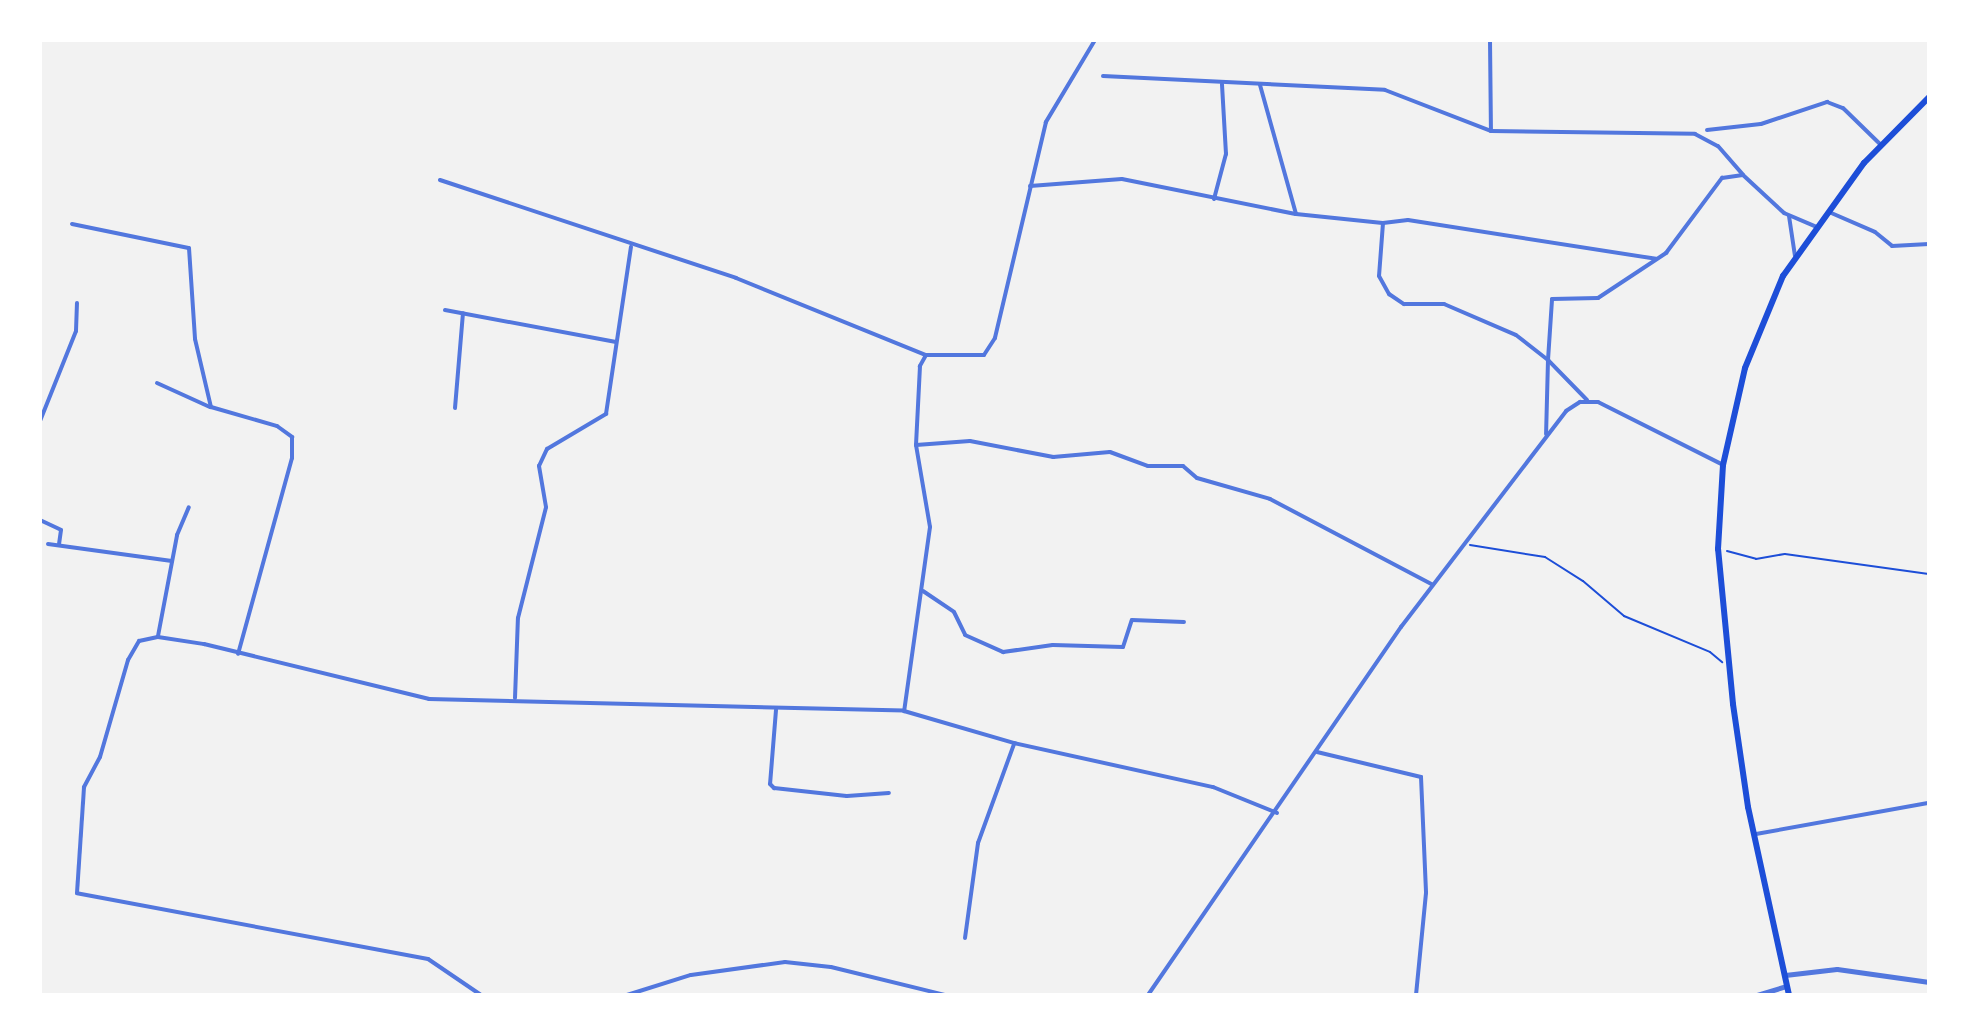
<!DOCTYPE html>
<html>
<head>
<meta charset="utf-8">
<style>
  body { margin:0 }
  #map { position:relative; width:1969px; height:1035px; overflow:hidden; background:#f2f2f2; font-family:Overpass,sans-serif }
  div>[style] { position:absolute }
  .path>* { height:2px; margin:-1px; padding:0 1px; transform-origin:1px; border-radius:1px; background:#1d4ed8 }
  .minor>* { height:4px; margin:-2px; padding:0 2px; transform-origin:2px; border-radius:2px; background:#5277de }
  .tertiary>* { height:5px; margin:-2.5px; padding:0 2.5px; transform-origin:2.5px; border-radius:2.5px; background:#5277de }
  .trunk>* { height:6px; margin:-3px; padding:0 3px; transform-origin:3px; border-radius:3px; background:#1d4ed8 }
  span { translate:-50% -50%; white-space:nowrap; text-align:center; line-height:1.15; -webkit-text-stroke:6px #fff; paint-order:stroke }
  .frame { position:absolute; inset:0; border:42px solid #fff; pointer-events:none }
</style>
</head>
<body>
<div id="map">
  <div class="path">
    <div style="left:1470px;top:545px;width:76px;rotate:9.1deg"></div>
    <div style="left:1545px;top:557px;width:45px;rotate:32.3deg"></div>
    <div style="left:1583px;top:581px;width:54px;rotate:40.5deg"></div>
    <div style="left:1624px;top:616px;width:93px;rotate:22.7deg"></div>
    <div style="left:1710px;top:652px;width:16px;rotate:40deg"></div>
    <div style="left:1727px;top:551px;width:30px;rotate:15deg"></div>
    <div style="left:1756px;top:559px;width:29px;rotate:-10deg"></div>
    <div style="left:1785px;top:554px;width:145px;rotate:7.9deg"></div>
  </div>
  <div class="minor">
    <div style="left:1095px;top:40px;width:96px;rotate:120.9deg"></div>
    <div style="left:1046px;top:122px;width:222px;rotate:103.3deg"></div>
    <div style="left:995px;top:338px;width:20px;rotate:123deg"></div>
    <div style="left:984px;top:355px;width:58px;rotate:180deg"></div>
    <div style="left:926px;top:355px;width:13px;rotate:119deg"></div>
    <div style="left:920px;top:366px;width:79px;rotate:92.9deg"></div>
    <div style="left:916px;top:445px;width:83px;rotate:80.3deg"></div>
    <div style="left:930px;top:527px;width:186px;rotate:98deg"></div>
    <div style="left:904px;top:711px;width:115px;rotate:16.2deg"></div>
    <div style="left:1014px;top:743px;width:204px;rotate:12.5deg"></div>
    <div style="left:1213px;top:787px;width:69px;rotate:22.1deg"></div>
    <div style="left:1490px;top:40px;width:91px;rotate:89.4deg"></div>
    <div style="left:1103px;top:76px;width:282px;rotate:2.8deg"></div>
    <div style="left:1385px;top:90px;width:114px;rotate:21.1deg"></div>
    <div style="left:1491px;top:131px;width:204px;rotate:0.8deg"></div>
    <div style="left:1695px;top:134px;width:26px;rotate:28deg"></div>
    <div style="left:1718px;top:146px;width:38px;rotate:49deg"></div>
    <div style="left:1260px;top:85px;width:134px;rotate:74.4deg"></div>
    <div style="left:1707px;top:130px;width:54px;rotate:-6.3deg"></div>
    <div style="left:1761px;top:124px;width:70px;rotate:-18.4deg"></div>
    <div style="left:1827px;top:102px;width:17px;rotate:21deg"></div>
    <div style="left:1843px;top:108px;width:53px;rotate:44.2deg"></div>
    <div style="left:440px;top:180px;width:312px;rotate:18.3deg"></div>
    <div style="left:736px;top:278px;width:205px;rotate:22.1deg"></div>
    <div style="left:1030px;top:186px;width:92px;rotate:-4.4deg"></div>
    <div style="left:1122px;top:179px;width:177px;rotate:11.4deg"></div>
    <div style="left:1296px;top:214px;width:87px;rotate:5.9deg"></div>
    <div style="left:1383px;top:223px;width:53px;rotate:94.3deg"></div>
    <div style="left:1379px;top:276px;width:21px;rotate:61deg"></div>
    <div style="left:1389px;top:294px;width:18px;rotate:34deg"></div>
    <div style="left:1404px;top:304px;width:40px"></div>
    <div style="left:1444px;top:304px;width:78px;rotate:23.3deg"></div>
    <div style="left:1516px;top:335px;width:41px;rotate:38deg"></div>
    <div style="left:1548px;top:360px;width:74px;rotate:91.5deg"></div>
    <div style="left:1214px;top:199px;width:47px;rotate:-75.1deg"></div>
    <div style="left:1226px;top:154px;width:70px;rotate:-93.3deg"></div>
    <div style="left:1829px;top:212px;width:50px;rotate:23.5deg"></div>
    <div style="left:1875px;top:232px;width:22px;rotate:39deg"></div>
    <div style="left:1892px;top:246px;width:37px;rotate:-3deg"></div>
    <div style="left:1789px;top:216px;width:40px;rotate:81.5deg"></div>
    <div style="left:1383px;top:223px;width:25px;rotate:-7deg"></div>
    <div style="left:1408px;top:220px;width:251px;rotate:8.9deg"></div>
    <div style="left:72px;top:224px;width:119px;rotate:11.6deg"></div>
    <div style="left:189px;top:248px;width:91px;rotate:86.2deg"></div>
    <div style="left:195px;top:339px;width:70px;rotate:76.8deg"></div>
    <div style="left:211px;top:407px;width:69px;rotate:16.1deg"></div>
    <div style="left:277px;top:426px;width:19px;rotate:36deg"></div>
    <div style="left:292px;top:437px;width:21px;rotate:90deg"></div>
    <div style="left:292px;top:458px;width:203px;rotate:105.4deg"></div>
    <div style="left:445px;top:310px;width:174px;rotate:10.6deg"></div>
    <div style="left:157px;top:383px;width:58px;rotate:24.4deg"></div>
    <div style="left:1587px;top:400px;width:56px;rotate:-134.3deg"></div>
    <div style="left:1548px;top:360px;width:61px;rotate:-86.2deg"></div>
    <div style="left:1552px;top:299px;width:46px;rotate:-1.2deg"></div>
    <div style="left:1598px;top:298px;width:82px;rotate:-33.5deg"></div>
    <div style="left:1666px;top:253px;width:94px;rotate:-53.3deg"></div>
    <div style="left:1722px;top:178px;width:21px;rotate:-8deg"></div>
    <div style="left:1743px;top:175px;width:56px;rotate:42.8deg"></div>
    <div style="left:1784px;top:213px;width:34px;rotate:23deg"></div>
    <div style="left:455px;top:408px;width:95px;rotate:-85.2deg"></div>
    <div style="left:40px;top:421px;width:97px;rotate:-68.2deg"></div>
    <div style="left:76px;top:331px;width:28px;rotate:-88deg"></div>
    <div style="left:916px;top:445px;width:54px;rotate:-4.2deg"></div>
    <div style="left:970px;top:441px;width:85px;rotate:10.9deg"></div>
    <div style="left:1053px;top:457px;width:57px;rotate:-5deg"></div>
    <div style="left:1110px;top:452px;width:40px;rotate:20.2deg"></div>
    <div style="left:1148px;top:466px;width:35px"></div>
    <div style="left:1183px;top:466px;width:18px;rotate:41deg"></div>
    <div style="left:1197px;top:478px;width:76px;rotate:16deg"></div>
    <div style="left:1270px;top:499px;width:184px;rotate:27.8deg"></div>
    <div style="left:40px;top:520px;width:23px;rotate:25deg"></div>
    <div style="left:61px;top:530px;width:14px;rotate:98deg"></div>
    <div style="left:48px;top:544px;width:125px;rotate:7.8deg"></div>
    <div style="left:923px;top:591px;width:37px;rotate:34deg"></div>
    <div style="left:954px;top:612px;width:25px;rotate:64deg"></div>
    <div style="left:965px;top:635px;width:42px;rotate:24.1deg"></div>
    <div style="left:1003px;top:652px;width:50px;rotate:-8deg"></div>
    <div style="left:1053px;top:645px;width:70px;rotate:1.6deg"></div>
    <div style="left:1123px;top:647px;width:28px;rotate:-72deg"></div>
    <div style="left:1132px;top:620px;width:52px;rotate:2.2deg"></div>
    <div style="left:158px;top:636px;width:103px;rotate:-79.3deg"></div>
    <div style="left:177px;top:535px;width:30px;rotate:-67deg"></div>
    <div style="left:515px;top:698px;width:80px;rotate:-87.9deg"></div>
    <div style="left:518px;top:618px;width:114px;rotate:-75.8deg"></div>
    <div style="left:546px;top:507px;width:42px;rotate:-99.7deg"></div>
    <div style="left:539px;top:466px;width:19px;rotate:-65deg"></div>
    <div style="left:547px;top:449px;width:69px;rotate:-30.7deg"></div>
    <div style="left:606px;top:414px;width:169px;rotate:-81.5deg"></div>
    <div style="left:776px;top:710px;width:74px;rotate:94.6deg"></div>
    <div style="left:770px;top:784px;width:6px;rotate:45deg"></div>
    <div style="left:774px;top:788px;width:73px;rotate:6.3deg"></div>
    <div style="left:847px;top:796px;width:42px;rotate:-4.1deg"></div>
    <div style="left:1317px;top:752px;width:107px;rotate:13.5deg"></div>
    <div style="left:1421px;top:777px;width:116px;rotate:87.5deg"></div>
    <div style="left:1426px;top:893px;width:102px;rotate:95.6deg"></div>
    <div style="left:1756px;top:834px;width:176px;rotate:-10.2deg"></div>
    <div style="left:965px;top:938px;width:96px;rotate:-82.2deg"></div>
    <div style="left:978px;top:843px;width:105px;rotate:-70deg"></div>
    <div style="left:481px;top:995px;width:64px;rotate:-145.8deg"></div>
    <div style="left:428px;top:959px;width:357px;rotate:-169.4deg"></div>
    <div style="left:77px;top:893px;width:106px;rotate:-86.2deg"></div>
    <div style="left:84px;top:787px;width:34px;rotate:-62deg"></div>
    <div style="left:100px;top:757px;width:101px;rotate:-73.9deg"></div>
    <div style="left:128px;top:660px;width:22px;rotate:-60deg"></div>
    <div style="left:139px;top:641px;width:19px;rotate:-12deg"></div>
    <div style="left:158px;top:637px;width:47px;rotate:8.7deg"></div>
    <div style="left:204px;top:644px;width:232px;rotate:13.7deg"></div>
    <div style="left:429px;top:699px;width:475px;rotate:1.4deg"></div>
    <div style="left:627px;top:995px;width:67px;rotate:-17.4deg"></div>
    <div style="left:691px;top:975px;width:95px;rotate:-7.9deg"></div>
    <div style="left:785px;top:962px;width:46px;rotate:6.2deg"></div>
    <div style="left:831px;top:967px;width:117px;rotate:13.8deg"></div>
    <div style="left:1148px;top:995px;width:447px;rotate:-55.5deg"></div>
    <div style="left:1401px;top:627px;width:272px;rotate:-52.6deg"></div>
    <div style="left:1566px;top:411px;width:17px;rotate:-33deg"></div>
    <div style="left:1580px;top:402px;width:18px"></div>
    <div style="left:1598px;top:402px;width:140px;rotate:26.7deg"></div>
  </div>
  <div class="tertiary">
    <div style="left:1785px;top:975px;width:52px;rotate:-6.6deg"></div>
    <div style="left:1837px;top:969px;width:93px;rotate:8deg"></div>
    <div style="left:1757px;top:995px;width:31px;rotate:-17deg"></div>
  </div>
  <div class="trunk">
    <div style="left:1789px;top:995px;width:192px;rotate:-102.3deg"></div>
    <div style="left:1748px;top:807px;width:104px;rotate:-98.3deg"></div>
    <div style="left:1733px;top:704px;width:156px;rotate:-95.5deg"></div>
    <div style="left:1718px;top:549px;width:84px;rotate:-86.6deg"></div>
    <div style="left:1723px;top:465px;width:99px;rotate:-77.2deg"></div>
    <div style="left:1745px;top:368px;width:100px;rotate:-67.6deg"></div>
    <div style="left:1783px;top:276px;width:139px;rotate:-54.4deg"></div>
    <div style="left:1864px;top:163px;width:93px;rotate:-45.4deg"></div>
  </div>
  <div class="frame"></div>
</div>
</body>
</html>
